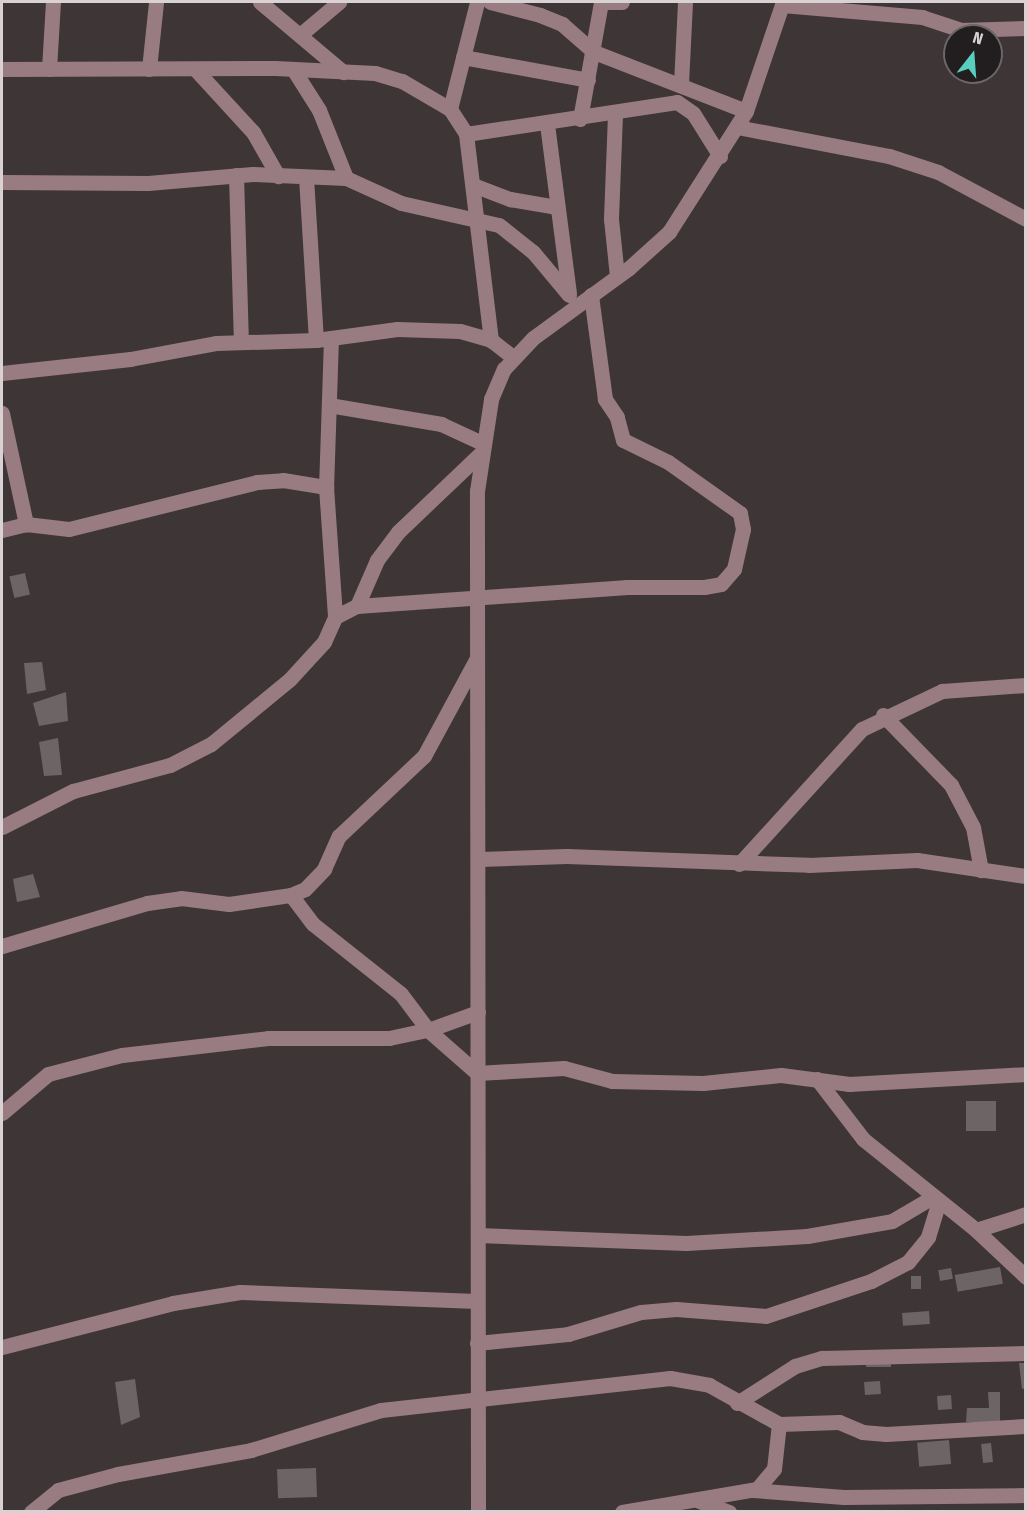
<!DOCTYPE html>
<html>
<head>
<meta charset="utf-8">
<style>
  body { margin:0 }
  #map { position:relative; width:1027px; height:1513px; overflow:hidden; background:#3e3537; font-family:"Fira Sans Condensed",sans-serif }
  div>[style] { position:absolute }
  .building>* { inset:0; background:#6d6466; transform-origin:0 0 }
  .minor>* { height:15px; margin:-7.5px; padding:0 7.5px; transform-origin:7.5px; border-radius:7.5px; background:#997c82 }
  span { translate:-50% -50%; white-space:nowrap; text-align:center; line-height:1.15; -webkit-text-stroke:4.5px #221e1f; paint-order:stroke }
  .frame { position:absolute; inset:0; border:3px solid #d8d2d4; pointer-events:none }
  .north { position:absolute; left:943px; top:24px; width:60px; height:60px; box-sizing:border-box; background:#221e1f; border:2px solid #6b6667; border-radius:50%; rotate:17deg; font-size:16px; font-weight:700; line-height:24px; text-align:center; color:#d8d2d4 }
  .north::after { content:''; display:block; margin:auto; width:21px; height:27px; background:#59cebe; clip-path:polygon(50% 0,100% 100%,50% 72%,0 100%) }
</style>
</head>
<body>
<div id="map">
  <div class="building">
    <div style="left:25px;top:573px;width:22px;height:16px;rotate:77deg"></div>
    <div style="clip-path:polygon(42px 662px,46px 690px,27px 694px,24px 663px)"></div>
    <div style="clip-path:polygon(66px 692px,68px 721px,39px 726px,33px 703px)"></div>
    <div style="clip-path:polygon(58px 738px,62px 775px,44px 776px,39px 742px)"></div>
    <div style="clip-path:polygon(33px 874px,40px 897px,17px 902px,13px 879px)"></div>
    <div style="left:966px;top:1101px;width:30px;height:30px"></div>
    <div style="left:1000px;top:1267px;width:17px;height:46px;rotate:80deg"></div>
    <div style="left:951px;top:1268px;width:11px;height:13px;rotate:80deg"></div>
    <div style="left:911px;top:1276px;width:10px;height:13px"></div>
    <div style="left:929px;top:1311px;width:13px;height:27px;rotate:86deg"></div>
    <div style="left:891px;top:1358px;width:9px;height:25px;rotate:90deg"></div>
    <div style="clip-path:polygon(1019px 1363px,1026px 1363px,1026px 1388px,1022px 1389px)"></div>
    <div style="clip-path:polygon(135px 1379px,140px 1417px,121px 1425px,115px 1382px)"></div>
    <div style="left:880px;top:1381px;width:13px;height:16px;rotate:86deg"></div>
    <div style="clip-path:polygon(988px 1392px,1000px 1392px,1000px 1422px,966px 1422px,967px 1408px,989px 1408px)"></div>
    <div style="left:951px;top:1395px;width:14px;height:14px;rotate:86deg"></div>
    <div style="left:949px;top:1440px;width:24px;height:32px;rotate:85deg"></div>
    <div style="left:991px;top:1443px;width:19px;height:10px;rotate:84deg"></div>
    <div style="left:316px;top:1468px;width:29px;height:39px;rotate:88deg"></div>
  </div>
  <div class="minor">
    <div style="left:260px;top:2px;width:109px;rotate:40.1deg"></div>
    <div style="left:490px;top:2px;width:52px;rotate:14.6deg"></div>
    <div style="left:540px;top:15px;width:24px;rotate:22deg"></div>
    <div style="left:562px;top:24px;width:43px;rotate:41.2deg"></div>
    <div style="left:594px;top:52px;width:163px;rotate:21.2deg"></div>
    <div style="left:601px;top:2px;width:21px"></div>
    <div style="left:782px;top:5px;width:141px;rotate:4.9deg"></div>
    <div style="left:922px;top:17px;width:41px;rotate:18.4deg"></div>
    <div style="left:961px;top:30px;width:65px;rotate:-1.8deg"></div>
    <div style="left:301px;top:34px;width:50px;rotate:-40.1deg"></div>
    <div style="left:463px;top:57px;width:127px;rotate:10.4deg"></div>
    <div style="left:2px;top:69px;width:273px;rotate:-0.2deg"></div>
    <div style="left:275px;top:68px;width:100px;rotate:2.9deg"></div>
    <div style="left:375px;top:73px;width:28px;rotate:17deg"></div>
    <div style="left:402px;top:81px;width:56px;rotate:30.3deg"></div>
    <div style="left:450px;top:109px;width:30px;rotate:57deg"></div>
    <div style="left:466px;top:134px;width:208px;rotate:83.1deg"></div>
    <div style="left:49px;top:69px;width:67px;rotate:-86.6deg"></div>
    <div style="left:149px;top:69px;width:67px;rotate:-84deg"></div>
    <div style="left:195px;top:69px;width:86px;rotate:47.4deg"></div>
    <div style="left:253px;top:132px;width:51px;rotate:60.4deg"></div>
    <div style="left:293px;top:69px;width:49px;rotate:57.6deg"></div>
    <div style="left:319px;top:110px;width:73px;rotate:68.3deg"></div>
    <div style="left:681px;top:84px;width:82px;rotate:-87.2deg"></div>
    <div style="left:450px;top:109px;width:110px;rotate:-75.8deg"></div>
    <div style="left:615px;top:114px;width:105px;rotate:92.2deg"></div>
    <div style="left:611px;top:219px;width:57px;rotate:84deg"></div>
    <div style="left:580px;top:119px;width:119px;rotate:-79.8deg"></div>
    <div style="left:547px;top:124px;width:170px;rotate:82.6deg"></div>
    <div style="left:737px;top:127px;width:155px;rotate:10.8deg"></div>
    <div style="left:889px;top:156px;width:52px;rotate:18.1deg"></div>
    <div style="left:938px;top:172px;width:100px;rotate:28.1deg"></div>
    <div style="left:466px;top:134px;width:213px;rotate:-8.6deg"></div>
    <div style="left:677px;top:102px;width:19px;rotate:35deg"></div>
    <div style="left:693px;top:113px;width:51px;rotate:57.9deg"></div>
    <div style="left:236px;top:175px;width:167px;rotate:88.3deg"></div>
    <div style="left:306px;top:177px;width:163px;rotate:86.5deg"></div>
    <div style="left:2px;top:182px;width:146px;rotate:0.4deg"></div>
    <div style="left:148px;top:183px;width:105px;rotate:-4.9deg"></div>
    <div style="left:253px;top:174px;width:93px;rotate:2.5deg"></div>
    <div style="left:346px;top:178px;width:60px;rotate:24.4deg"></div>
    <div style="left:401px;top:203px;width:100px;rotate:12.7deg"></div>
    <div style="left:499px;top:225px;width:43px;rotate:38.5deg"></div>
    <div style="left:533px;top:252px;width:56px;rotate:50.1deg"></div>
    <div style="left:473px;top:185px;width:40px;rotate:21deg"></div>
    <div style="left:510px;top:199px;width:48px;rotate:9.7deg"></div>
    <div style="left:331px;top:338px;width:149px;rotate:91.9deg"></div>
    <div style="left:326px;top:487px;width:130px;rotate:86deg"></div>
    <div style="left:2px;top:373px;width:129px;rotate:-6.2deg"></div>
    <div style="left:130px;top:359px;width:87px;rotate:-10.5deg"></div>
    <div style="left:216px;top:343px;width:100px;rotate:-1.7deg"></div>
    <div style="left:316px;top:340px;width:82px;rotate:-7.7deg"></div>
    <div style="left:397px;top:329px;width:63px;rotate:1.8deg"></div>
    <div style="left:460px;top:331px;width:32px;rotate:16deg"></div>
    <div style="left:491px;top:340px;width:28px;rotate:38deg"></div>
    <div style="left:329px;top:405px;width:114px;rotate:9.6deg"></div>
    <div style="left:441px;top:424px;width:47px;rotate:24.9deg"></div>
    <div style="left:2px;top:413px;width:114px;rotate:77.8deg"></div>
    <div style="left:2px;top:530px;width:25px;rotate:-14deg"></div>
    <div style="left:26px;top:524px;width:43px;rotate:6.6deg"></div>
    <div style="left:69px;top:529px;width:194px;rotate:-14deg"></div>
    <div style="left:257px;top:482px;width:26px;rotate:-4deg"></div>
    <div style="left:283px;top:480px;width:44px;rotate:9.2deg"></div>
    <div style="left:357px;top:606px;width:271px;rotate:-4deg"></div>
    <div style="left:627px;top:587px;width:77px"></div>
    <div style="left:704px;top:587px;width:17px;rotate:-10deg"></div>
    <div style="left:721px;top:584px;width:20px;rotate:-49deg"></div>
    <div style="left:734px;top:569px;width:41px;rotate:-77.3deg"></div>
    <div style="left:743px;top:529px;width:16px;rotate:-101deg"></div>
    <div style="left:740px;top:513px;width:88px;rotate:-144.7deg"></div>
    <div style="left:668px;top:462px;width:50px;rotate:-153.9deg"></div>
    <div style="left:623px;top:440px;width:24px;rotate:-105deg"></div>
    <div style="left:617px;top:417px;width:22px;rotate:-124deg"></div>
    <div style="left:605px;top:399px;width:105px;rotate:-97.7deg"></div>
    <div style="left:883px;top:715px;width:98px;rotate:45.8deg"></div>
    <div style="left:951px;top:785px;width:47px;rotate:62.4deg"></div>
    <div style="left:973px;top:827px;width:44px;rotate:79.5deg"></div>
    <div style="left:2px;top:827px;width:80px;rotate:-26.9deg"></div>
    <div style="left:73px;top:791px;width:100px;rotate:-15deg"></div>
    <div style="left:170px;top:765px;width:46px;rotate:-27.1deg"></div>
    <div style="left:211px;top:744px;width:102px;rotate:-39.4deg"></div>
    <div style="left:290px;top:679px;width:50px;rotate:-47.4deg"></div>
    <div style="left:324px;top:642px;width:27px;rotate:-66deg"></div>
    <div style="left:335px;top:617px;width:25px;rotate:-27deg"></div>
    <div style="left:357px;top:606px;width:50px;rotate:-66.5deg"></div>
    <div style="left:377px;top:560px;width:35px;rotate:-53deg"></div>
    <div style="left:398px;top:532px;width:116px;rotate:-43.6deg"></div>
    <div style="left:480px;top:859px;width:87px;rotate:-2deg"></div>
    <div style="left:567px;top:856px;width:242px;rotate:2.1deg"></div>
    <div style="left:809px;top:865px;width:108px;rotate:-2.7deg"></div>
    <div style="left:917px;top:860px;width:110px;rotate:8.4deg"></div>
    <div style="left:739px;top:864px;width:183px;rotate:-47.7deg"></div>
    <div style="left:862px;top:729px;width:89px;rotate:-25.4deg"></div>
    <div style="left:942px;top:691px;width:84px;rotate:-4.1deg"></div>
    <div style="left:291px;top:895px;width:36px;rotate:53deg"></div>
    <div style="left:313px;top:924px;width:112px;rotate:38.5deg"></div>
    <div style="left:401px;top:994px;width:45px;rotate:53.1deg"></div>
    <div style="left:428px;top:1030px;width:65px;rotate:41.3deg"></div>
    <div style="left:477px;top:1073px;width:87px;rotate:-3.3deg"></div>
    <div style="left:564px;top:1068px;width:50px;rotate:15.2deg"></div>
    <div style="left:612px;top:1081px;width:91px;rotate:1.3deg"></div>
    <div style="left:703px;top:1083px;width:78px;rotate:-5.9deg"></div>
    <div style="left:781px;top:1075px;width:69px;rotate:7.5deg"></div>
    <div style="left:849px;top:1084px;width:177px;rotate:-3.2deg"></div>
    <div style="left:2px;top:946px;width:151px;rotate:-16.5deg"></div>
    <div style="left:147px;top:903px;width:34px;rotate:-8deg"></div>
    <div style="left:181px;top:898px;width:48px;rotate:7.1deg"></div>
    <div style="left:229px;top:904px;width:63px;rotate:-8.3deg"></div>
    <div style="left:291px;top:895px;width:15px;rotate:-23deg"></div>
    <div style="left:305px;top:889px;width:28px;rotate:-46deg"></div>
    <div style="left:324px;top:869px;width:36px;rotate:-66deg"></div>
    <div style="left:339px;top:836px;width:117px;rotate:-43.3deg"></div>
    <div style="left:424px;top:756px;width:111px;rotate:-61.6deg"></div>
    <div style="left:817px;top:1079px;width:76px;rotate:52.5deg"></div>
    <div style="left:863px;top:1139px;width:145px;rotate:38.8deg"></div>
    <div style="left:976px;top:1230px;width:69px;rotate:43.2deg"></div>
    <div style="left:2px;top:1113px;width:60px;rotate:-40.3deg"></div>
    <div style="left:48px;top:1074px;width:76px;rotate:-14.4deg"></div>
    <div style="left:122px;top:1055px;width:147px;rotate:-6.6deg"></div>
    <div style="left:268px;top:1038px;width:121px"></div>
    <div style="left:389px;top:1038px;width:40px;rotate:-12deg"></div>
    <div style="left:428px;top:1030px;width:53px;rotate:-19.8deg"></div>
    <div style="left:976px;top:1230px;width:52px;rotate:-17.7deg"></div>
    <div style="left:478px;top:1235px;width:208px;rotate:2.2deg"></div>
    <div style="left:686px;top:1243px;width:121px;rotate:-3.3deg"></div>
    <div style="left:807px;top:1236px;width:86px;rotate:-10deg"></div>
    <div style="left:892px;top:1221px;width:45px;rotate:-30.5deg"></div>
    <div style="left:477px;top:1343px;width:91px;rotate:-5.6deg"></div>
    <div style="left:568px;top:1334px;width:76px;rotate:-16.8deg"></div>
    <div style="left:641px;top:1312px;width:35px;rotate:-5deg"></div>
    <div style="left:676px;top:1309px;width:90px;rotate:4.4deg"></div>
    <div style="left:766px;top:1316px;width:111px;rotate:-18.4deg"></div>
    <div style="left:871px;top:1281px;width:42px;rotate:-27.2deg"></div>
    <div style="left:908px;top:1262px;width:32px;rotate:-51deg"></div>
    <div style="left:928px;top:1237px;width:34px;rotate:-73deg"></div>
    <div style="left:2px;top:1347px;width:177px;rotate:-14.4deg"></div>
    <div style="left:173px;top:1303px;width:68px;rotate:-9.3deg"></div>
    <div style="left:240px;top:1292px;width:237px;rotate:2.2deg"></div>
    <div style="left:737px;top:1403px;width:69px;rotate:-32.5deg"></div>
    <div style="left:795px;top:1366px;width:28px;rotate:-17deg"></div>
    <div style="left:822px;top:1358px;width:204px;rotate:-1.4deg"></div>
    <div style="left:753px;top:1490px;width:91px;rotate:4.4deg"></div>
    <div style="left:844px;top:1497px;width:182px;rotate:-0.6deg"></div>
    <div style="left:699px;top:1501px;width:32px;rotate:20deg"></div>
    <div style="left:31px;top:1512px;width:35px;rotate:-39deg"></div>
    <div style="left:58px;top:1490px;width:62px;rotate:-14.9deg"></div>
    <div style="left:118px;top:1474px;width:135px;rotate:-10.2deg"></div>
    <div style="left:251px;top:1450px;width:136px;rotate:-17.1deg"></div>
    <div style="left:381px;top:1410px;width:291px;rotate:-6.3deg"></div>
    <div style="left:670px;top:1378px;width:40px;rotate:10deg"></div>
    <div style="left:709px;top:1385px;width:80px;rotate:29.1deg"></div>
    <div style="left:779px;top:1424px;width:60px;rotate:-1.9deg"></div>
    <div style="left:839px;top:1422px;width:25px;rotate:23deg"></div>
    <div style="left:862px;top:1432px;width:24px;rotate:5deg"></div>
    <div style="left:886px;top:1434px;width:140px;rotate:-3.3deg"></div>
    <div style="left:478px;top:1512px;width:1021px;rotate:-90.06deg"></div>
    <div style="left:477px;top:491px;width:93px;rotate:-81.3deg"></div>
    <div style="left:491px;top:399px;width:33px;rotate:-67deg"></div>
    <div style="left:504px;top:369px;width:42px;rotate:-46.9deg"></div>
    <div style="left:533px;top:338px;width:119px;rotate:-36.1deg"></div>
    <div style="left:629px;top:268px;width:54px;rotate:-42deg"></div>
    <div style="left:669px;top:232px;width:143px;rotate:-57.5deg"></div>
    <div style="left:746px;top:111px;width:115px;rotate:-71.3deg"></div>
    <div style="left:622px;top:1512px;width:137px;rotate:-9.7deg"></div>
    <div style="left:757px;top:1489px;width:26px;rotate:-50deg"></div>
    <div style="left:774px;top:1469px;width:45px;rotate:-83.7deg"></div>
  </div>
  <div class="frame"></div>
  <div class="north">N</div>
</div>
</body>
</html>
